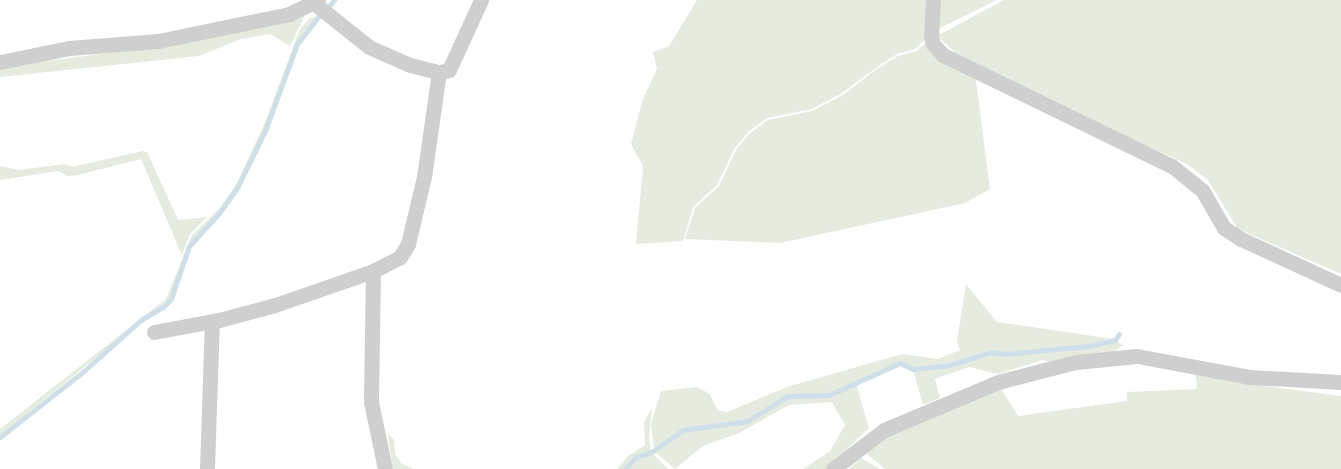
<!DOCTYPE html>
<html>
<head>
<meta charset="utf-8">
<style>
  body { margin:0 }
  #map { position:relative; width:1341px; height:469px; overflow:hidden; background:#fff; font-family:"Work Sans",sans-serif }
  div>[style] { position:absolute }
  .green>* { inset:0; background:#e5ebdf }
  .stream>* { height:5px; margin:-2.5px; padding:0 2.5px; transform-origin:2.5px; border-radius:2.5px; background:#cedfe9 }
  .street>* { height:15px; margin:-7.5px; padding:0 7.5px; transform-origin:7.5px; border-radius:7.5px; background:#cfcfcf }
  span { translate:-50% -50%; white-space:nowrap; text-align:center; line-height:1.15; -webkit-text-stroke:5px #fff; paint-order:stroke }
</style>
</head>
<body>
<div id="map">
  <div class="green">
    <div style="clip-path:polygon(697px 0,932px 0,929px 36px,915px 49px,897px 54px,877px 67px,842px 93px,812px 109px,767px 118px,749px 131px,734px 149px,717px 185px,693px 207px,683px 241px,636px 244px,643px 166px,631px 144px,643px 99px,657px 69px,653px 52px,669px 46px)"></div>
    <div style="clip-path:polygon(938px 0,997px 0,936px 30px)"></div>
    <div style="clip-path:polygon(1004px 0,1341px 0,1341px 274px,1238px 229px,1208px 180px,1187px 164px,1063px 108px,958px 55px,937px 36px)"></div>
    <div style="clip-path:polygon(305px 15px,290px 46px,270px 34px,241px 39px,199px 56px,0 77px,0 67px,163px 46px)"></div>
    <div style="clip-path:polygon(317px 17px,296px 43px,264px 131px,237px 186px,219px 212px,188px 245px,170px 298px,0 435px,0 429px,166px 299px,192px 235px,220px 208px,237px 183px,266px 120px,300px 29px,310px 18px)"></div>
    <div style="clip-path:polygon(930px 38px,975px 73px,990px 189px,965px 203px,780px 243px,685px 239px,695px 208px,719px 186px,736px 150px,750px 133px,768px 120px,812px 111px,843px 95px,878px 68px,898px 56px,917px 51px)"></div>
    <div style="clip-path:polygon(143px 151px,147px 152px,178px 220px,207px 217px,190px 234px,182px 255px,141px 159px,78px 175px,67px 176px,58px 171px,0 180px,0 166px,18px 170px,66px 164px,72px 167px)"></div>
    <div style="clip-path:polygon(966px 284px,997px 322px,1114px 339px,1089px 345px,1006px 353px,990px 350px,949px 363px,914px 368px,900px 362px,829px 394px,788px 395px,746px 419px,682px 429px,654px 449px,651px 424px,661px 391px,697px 387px,710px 394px,717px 410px,727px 412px,787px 387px,902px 354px,938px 359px,960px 350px,957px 341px)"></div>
    <div style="clip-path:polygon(1115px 341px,1123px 345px,1108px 356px,1059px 364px,1042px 360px,998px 374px,969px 367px,935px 379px,940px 398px,923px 405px,913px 370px,950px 366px,991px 353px,1006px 355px,1090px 347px)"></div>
    <div style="clip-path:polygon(1195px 371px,1226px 381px,1341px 396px,1341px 469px,885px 469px,865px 452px,884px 438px,1001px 389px,1018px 416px,1127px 401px,1127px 392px,1197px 389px)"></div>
    <div style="clip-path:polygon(856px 384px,869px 428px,826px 469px,803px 469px,830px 451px,845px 425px,832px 402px,789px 405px,739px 433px,703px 446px,675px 469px,654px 451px,683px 431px,747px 422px,788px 397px,830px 396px)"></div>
    <div style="clip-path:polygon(652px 408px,649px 437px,651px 451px,635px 457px,623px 469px,617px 469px,628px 456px,645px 445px,644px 422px)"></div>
    <div style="clip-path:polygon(388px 435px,394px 439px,395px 454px,401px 463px,413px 469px,393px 469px)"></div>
    <div style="clip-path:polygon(652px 453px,668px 469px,627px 469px,636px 459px)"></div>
    <div style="clip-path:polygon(861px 458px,880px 469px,849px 469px)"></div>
  </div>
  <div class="stream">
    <div style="left:329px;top:6px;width:8px;rotate:-50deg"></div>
    <div style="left:0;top:437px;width:108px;rotate:-38.2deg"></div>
    <div style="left:85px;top:370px;width:75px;rotate:-41.8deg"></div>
    <div style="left:141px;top:320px;width:26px;rotate:-31deg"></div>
    <div style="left:163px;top:307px;width:11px;rotate:-45deg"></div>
    <div style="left:171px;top:299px;width:56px;rotate:-71.2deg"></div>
    <div style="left:189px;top:246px;width:46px;rotate:-47.6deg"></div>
    <div style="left:220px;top:212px;width:32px;rotate:-55deg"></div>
    <div style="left:238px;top:186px;width:61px;rotate:-63.9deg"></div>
    <div style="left:265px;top:131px;width:93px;rotate:-69.8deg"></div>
    <div style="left:297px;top:44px;width:37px;rotate:-52deg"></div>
    <div style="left:625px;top:469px;width:15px;rotate:-48deg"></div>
    <div style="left:635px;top:458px;width:19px;rotate:-21deg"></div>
    <div style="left:653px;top:451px;width:37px;rotate:-35deg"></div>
    <div style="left:683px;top:430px;width:65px;rotate:-8deg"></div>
    <div style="left:747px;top:421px;width:48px;rotate:-31.4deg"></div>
    <div style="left:788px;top:396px;width:41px;rotate:-1.4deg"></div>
    <div style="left:829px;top:395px;width:78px;rotate:-24.3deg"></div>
    <div style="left:900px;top:363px;width:14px;rotate:25deg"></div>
    <div style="left:913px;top:369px;width:36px;rotate:-6deg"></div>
    <div style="left:949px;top:365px;width:44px;rotate:-17.2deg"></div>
    <div style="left:991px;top:352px;width:15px;rotate:8deg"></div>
    <div style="left:1006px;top:354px;width:83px;rotate:-5.5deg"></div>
    <div style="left:1089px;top:346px;width:27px;rotate:-13deg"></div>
    <div style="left:1115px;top:340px;width:7px;rotate:-56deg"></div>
  </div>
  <div class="street">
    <div style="left:933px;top:0;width:36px;rotate:93deg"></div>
    <div style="left:931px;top:36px;width:8px;rotate:76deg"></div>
    <div style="left:933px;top:44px;width:15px;rotate:48deg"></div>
    <div style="left:943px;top:55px;width:254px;rotate:25.9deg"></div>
    <div style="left:1172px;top:166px;width:38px;rotate:39deg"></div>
    <div style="left:1202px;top:190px;width:44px;rotate:59.9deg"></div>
    <div style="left:1224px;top:228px;width:20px;rotate:33deg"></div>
    <div style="left:1241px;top:239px;width:110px;rotate:24.7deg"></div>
    <div style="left:315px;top:4px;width:69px;rotate:38.5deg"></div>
    <div style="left:369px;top:47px;width:45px;rotate:23.7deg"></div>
    <div style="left:410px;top:65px;width:30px;rotate:14deg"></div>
    <div style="left:439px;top:72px;width:10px;rotate:-11deg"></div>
    <div style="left:449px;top:70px;width:77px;rotate:-65.4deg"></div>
    <div style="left:0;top:62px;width:70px;rotate:-11.5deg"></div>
    <div style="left:69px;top:48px;width:89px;rotate:-4.5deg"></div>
    <div style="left:158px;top:41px;width:134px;rotate:-11.6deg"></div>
    <div style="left:289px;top:14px;width:32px;rotate:-26deg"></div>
    <div style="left:373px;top:271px;width:131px;rotate:90.9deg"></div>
    <div style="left:371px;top:402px;width:68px;rotate:78.2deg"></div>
    <div style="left:154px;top:332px;width:66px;rotate:-10.5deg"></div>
    <div style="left:219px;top:320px;width:58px;rotate:-15deg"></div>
    <div style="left:275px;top:305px;width:104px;rotate:-19.1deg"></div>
    <div style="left:373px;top:271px;width:30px;rotate:-27deg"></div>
    <div style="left:400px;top:257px;width:15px;rotate:-58deg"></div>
    <div style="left:408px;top:244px;width:69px;rotate:-76.6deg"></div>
    <div style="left:424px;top:177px;width:106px;rotate:-81.9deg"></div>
    <div style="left:207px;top:469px;width:147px;rotate:-88.1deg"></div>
    <div style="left:833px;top:469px;width:64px;rotate:-37.4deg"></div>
    <div style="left:884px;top:430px;width:124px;rotate:-22.8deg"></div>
    <div style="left:998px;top:382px;width:81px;rotate:-14.4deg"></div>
    <div style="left:1076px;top:362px;width:61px;rotate:-5.6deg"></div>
    <div style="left:1137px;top:356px;width:114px;rotate:10.6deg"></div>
    <div style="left:1249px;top:377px;width:92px;rotate:3.1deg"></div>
  </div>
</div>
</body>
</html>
